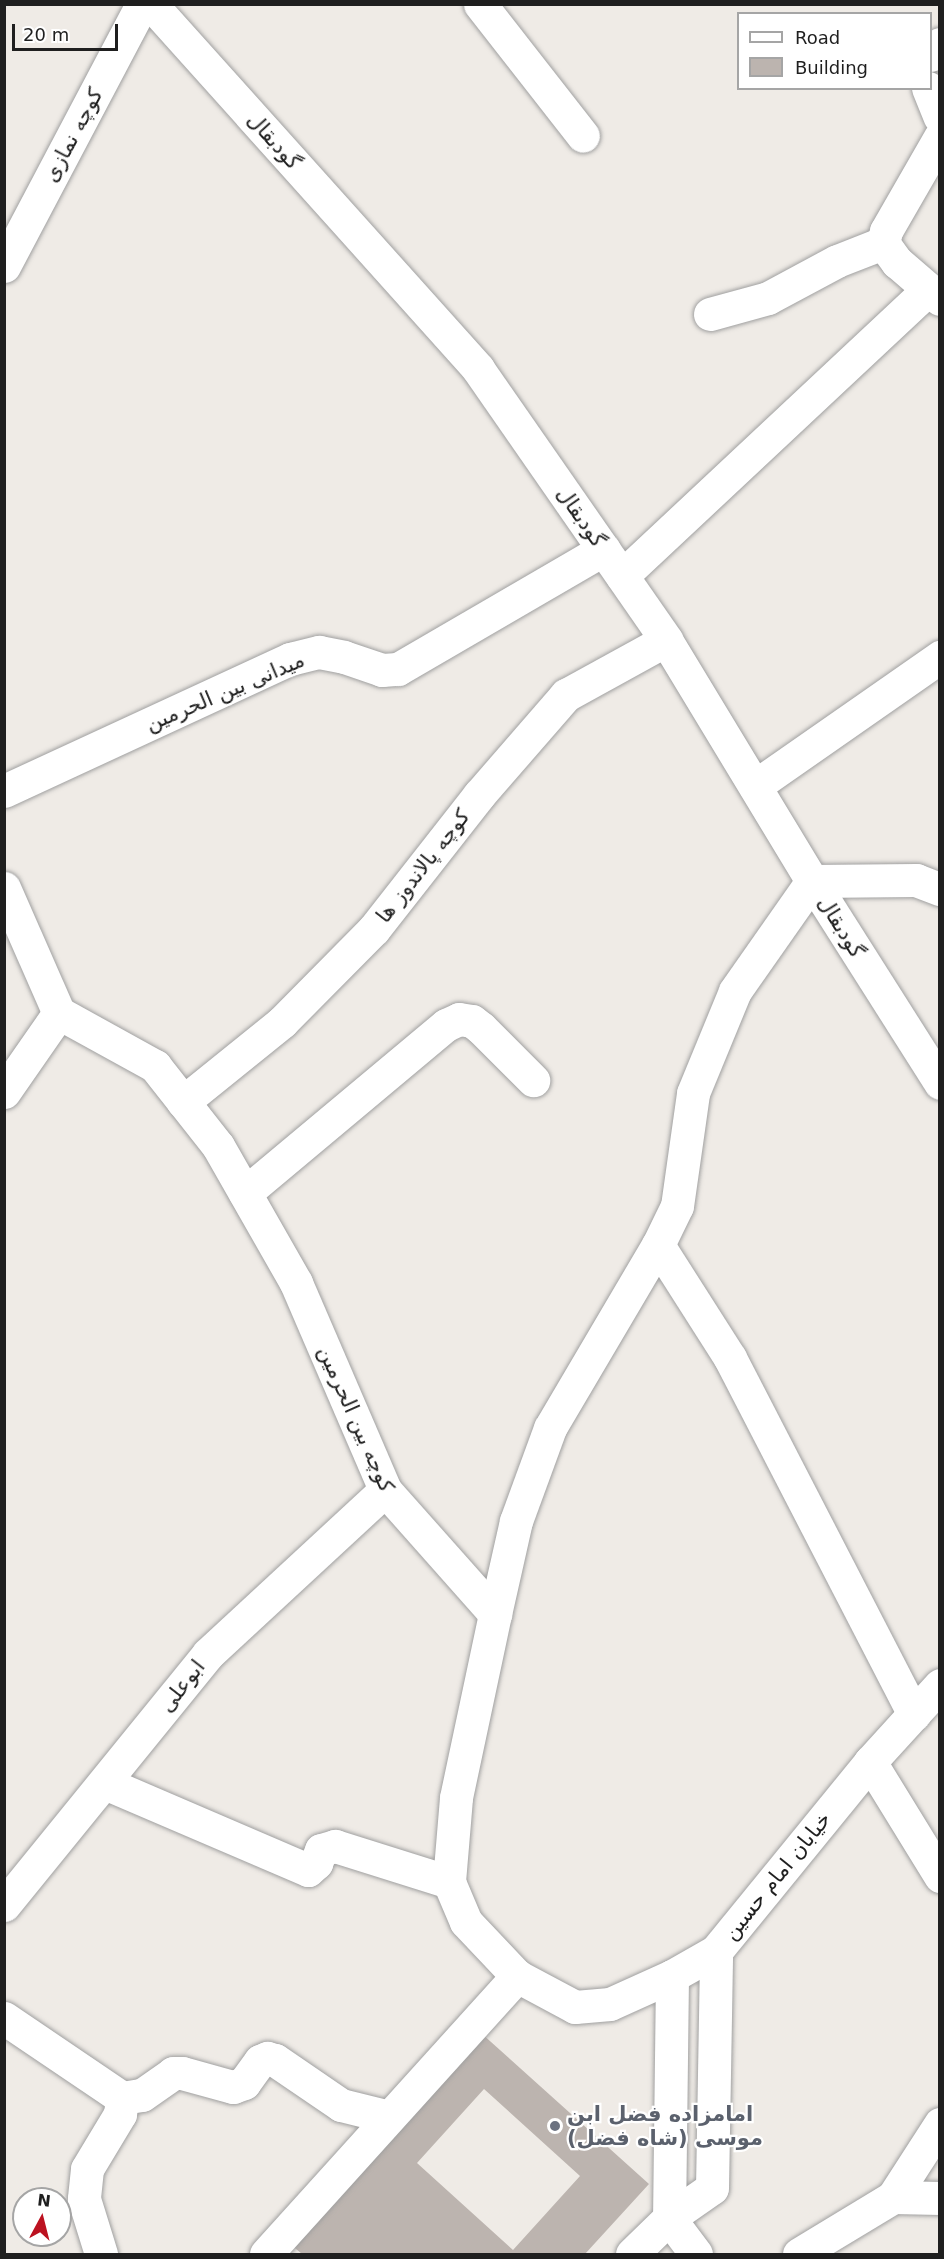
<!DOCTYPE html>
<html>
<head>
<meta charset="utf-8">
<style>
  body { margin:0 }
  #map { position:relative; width:944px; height:2259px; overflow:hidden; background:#efebe6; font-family:"DejaVu Sans",Cairo,sans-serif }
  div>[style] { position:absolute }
  .building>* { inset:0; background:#bcb4af }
  .roads { filter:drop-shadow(0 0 2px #a0a0a0) drop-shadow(0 0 2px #a0a0a0) }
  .minor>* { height:33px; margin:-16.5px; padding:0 16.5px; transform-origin:16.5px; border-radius:16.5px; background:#fff }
  .dots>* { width:16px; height:16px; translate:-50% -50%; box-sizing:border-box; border:3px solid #fff; border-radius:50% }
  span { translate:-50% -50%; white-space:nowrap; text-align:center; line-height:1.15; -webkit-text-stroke:4.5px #fff; paint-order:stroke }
  .street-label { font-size:21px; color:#1f1f1f }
  .worship-label { font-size:21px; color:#5b616d; font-weight:700 }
  .left { translate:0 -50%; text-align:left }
  .frame { position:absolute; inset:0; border:6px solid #1f1f1f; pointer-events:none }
  .legend { position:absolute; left:737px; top:12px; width:195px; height:78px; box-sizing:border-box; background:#fff; border:2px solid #a5a5a5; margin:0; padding:8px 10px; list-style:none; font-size:18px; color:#1f1f1f }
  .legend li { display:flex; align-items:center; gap:12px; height:30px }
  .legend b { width:30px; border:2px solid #a5a5a5 }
  .north { position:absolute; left:12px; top:2187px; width:60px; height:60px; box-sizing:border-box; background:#fff; border:2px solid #a5a5a5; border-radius:50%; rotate:7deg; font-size:16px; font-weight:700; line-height:24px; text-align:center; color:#1f1f1f }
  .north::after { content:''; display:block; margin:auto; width:21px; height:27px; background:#bc1220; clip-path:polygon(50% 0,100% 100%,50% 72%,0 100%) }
  .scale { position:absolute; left:12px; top:24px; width:106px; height:27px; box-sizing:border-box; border:3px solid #1f1f1f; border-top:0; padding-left:8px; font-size:18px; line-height:21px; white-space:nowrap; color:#1f1f1f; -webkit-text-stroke:4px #fff; paint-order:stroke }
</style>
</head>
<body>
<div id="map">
  <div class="building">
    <div style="clip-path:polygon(evenodd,481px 2033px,649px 2184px,585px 2254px,302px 2254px,289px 2243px,481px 2033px,484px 2089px,580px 2176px,513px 2250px,417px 2163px,484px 2089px)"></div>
  </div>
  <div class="roads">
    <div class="minor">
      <div style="left:151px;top:4px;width:490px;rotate:48.1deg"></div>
      <div style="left:478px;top:369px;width:330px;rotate:55.2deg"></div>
      <div style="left:666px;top:640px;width:282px;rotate:58.8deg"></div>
      <div style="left:812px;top:881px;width:239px;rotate:57.6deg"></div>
      <div style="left:480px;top:4px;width:167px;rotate:52deg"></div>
      <div style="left:930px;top:55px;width:15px;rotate:-48deg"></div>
      <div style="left:928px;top:88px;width:31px;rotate:68deg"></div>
      <div style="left:940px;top:137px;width:108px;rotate:119.9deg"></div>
      <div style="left:886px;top:231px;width:12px;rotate:104deg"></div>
      <div style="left:883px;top:243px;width:24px;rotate:54deg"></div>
      <div style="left:897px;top:262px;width:57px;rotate:40.7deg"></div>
      <div style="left:4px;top:266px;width:296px;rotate:-62.2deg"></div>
      <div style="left:710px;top:314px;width:60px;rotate:-15.4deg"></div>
      <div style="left:768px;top:298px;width:78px;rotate:-28.2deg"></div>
      <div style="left:837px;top:261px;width:49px;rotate:-21.4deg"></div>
      <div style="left:622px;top:576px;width:417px;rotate:-43.1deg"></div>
      <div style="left:755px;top:786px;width:226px;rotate:-34.9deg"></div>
      <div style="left:4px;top:791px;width:315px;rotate:-24.8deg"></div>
      <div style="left:290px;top:659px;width:30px;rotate:-14deg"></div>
      <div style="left:319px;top:652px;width:25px;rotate:11deg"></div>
      <div style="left:344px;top:657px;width:40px;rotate:18.9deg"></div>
      <div style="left:382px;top:670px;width:16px;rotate:-4deg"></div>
      <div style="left:398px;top:669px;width:238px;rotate:-30.2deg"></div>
      <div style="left:4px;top:888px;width:137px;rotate:66.3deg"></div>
      <div style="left:59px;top:1013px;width:110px;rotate:28.9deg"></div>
      <div style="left:155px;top:1066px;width:102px;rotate:51.8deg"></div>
      <div style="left:218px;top:1146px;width:158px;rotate:60.3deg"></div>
      <div style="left:296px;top:1283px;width:225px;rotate:66.7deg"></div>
      <div style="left:385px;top:1490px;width:166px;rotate:48.4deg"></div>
      <div style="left:495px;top:1614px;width:188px;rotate:102deg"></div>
      <div style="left:456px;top:1798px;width:84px;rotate:94.8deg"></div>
      <div style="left:449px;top:1882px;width:43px;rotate:67deg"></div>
      <div style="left:466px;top:1922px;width:74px;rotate:46.6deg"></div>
      <div style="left:517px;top:1976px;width:66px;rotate:28.1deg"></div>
      <div style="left:575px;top:2007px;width:35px;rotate:-5deg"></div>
      <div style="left:610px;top:2004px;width:68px;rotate:-24.3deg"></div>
      <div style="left:672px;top:1976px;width:51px;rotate:-29.6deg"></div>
      <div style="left:716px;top:1951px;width:244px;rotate:-50.8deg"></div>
      <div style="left:870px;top:1762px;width:104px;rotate:-47.7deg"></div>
      <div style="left:4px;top:1092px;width:96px;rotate:-55.2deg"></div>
      <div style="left:183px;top:1102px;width:127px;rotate:-38.9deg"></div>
      <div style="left:282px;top:1022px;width:131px;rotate:-45.3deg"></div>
      <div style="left:374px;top:929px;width:170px;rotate:-51.9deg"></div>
      <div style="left:479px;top:795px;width:133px;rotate:-49deg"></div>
      <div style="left:566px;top:695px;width:114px;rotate:-28.8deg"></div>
      <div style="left:245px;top:1193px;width:262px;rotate:-39.9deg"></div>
      <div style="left:446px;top:1025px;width:14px;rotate:-25deg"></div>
      <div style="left:459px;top:1019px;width:13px;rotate:9deg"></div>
      <div style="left:472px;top:1021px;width:11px;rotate:38deg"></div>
      <div style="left:481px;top:1028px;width:74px;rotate:45deg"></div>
      <div style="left:658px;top:1245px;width:134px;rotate:57.5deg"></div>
      <div style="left:730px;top:1358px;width:401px;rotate:62.7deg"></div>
      <div style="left:495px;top:1614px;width:95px;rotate:-77.3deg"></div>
      <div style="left:516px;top:1521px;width:99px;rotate:-69.9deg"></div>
      <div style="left:550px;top:1428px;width:212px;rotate:-59.5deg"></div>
      <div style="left:658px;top:1245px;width:43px;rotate:-64deg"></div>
      <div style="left:677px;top:1206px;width:114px;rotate:-81.9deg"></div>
      <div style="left:693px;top:1093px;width:110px;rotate:-67.6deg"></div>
      <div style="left:735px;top:991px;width:134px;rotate:-55deg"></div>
      <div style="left:812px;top:881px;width:104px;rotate:-0.6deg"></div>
      <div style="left:916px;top:880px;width:26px;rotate:21deg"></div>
      <div style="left:870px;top:1762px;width:134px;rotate:58.4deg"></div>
      <div style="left:105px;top:1783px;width:221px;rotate:23.2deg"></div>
      <div style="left:308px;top:1870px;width:11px;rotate:-41deg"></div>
      <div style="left:316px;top:1863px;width:14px;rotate:-69deg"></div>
      <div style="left:321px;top:1850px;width:15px;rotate:-16deg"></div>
      <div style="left:335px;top:1846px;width:120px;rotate:17.5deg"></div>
      <div style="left:4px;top:1905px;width:323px;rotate:-50.9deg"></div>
      <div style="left:208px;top:1654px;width:241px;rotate:-42.8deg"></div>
      <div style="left:672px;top:1976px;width:242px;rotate:90.7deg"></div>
      <div style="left:669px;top:2218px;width:52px;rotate:-34.9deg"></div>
      <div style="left:712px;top:2188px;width:237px;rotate:-89deg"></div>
      <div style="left:4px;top:2018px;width:143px;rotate:34.1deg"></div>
      <div style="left:122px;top:2098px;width:16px;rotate:97deg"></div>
      <div style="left:120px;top:2114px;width:64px;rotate:121deg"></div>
      <div style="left:87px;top:2169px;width:30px;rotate:96deg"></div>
      <div style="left:84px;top:2199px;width:58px;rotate:72.8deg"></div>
      <div style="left:122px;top:2098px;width:20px;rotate:-9deg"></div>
      <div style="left:142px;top:2095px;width:38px;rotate:-35deg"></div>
      <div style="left:173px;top:2073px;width:9px"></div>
      <div style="left:182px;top:2073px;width:53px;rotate:15.4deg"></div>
      <div style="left:233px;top:2087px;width:12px;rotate:-20deg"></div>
      <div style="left:244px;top:2083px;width:27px;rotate:-54deg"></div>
      <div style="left:260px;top:2061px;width:8px;rotate:-23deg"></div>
      <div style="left:267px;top:2058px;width:8px;rotate:14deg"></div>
      <div style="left:275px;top:2060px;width:80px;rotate:34.3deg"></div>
      <div style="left:341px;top:2105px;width:49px;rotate:14deg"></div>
      <div style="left:893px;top:2197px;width:87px;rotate:-57.2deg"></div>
      <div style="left:266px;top:2254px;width:375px;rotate:-47.9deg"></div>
      <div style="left:632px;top:2254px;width:52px;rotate:-44.2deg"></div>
      <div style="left:669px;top:2218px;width:45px;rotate:53.1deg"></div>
      <div style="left:799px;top:2254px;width:110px;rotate:-31.2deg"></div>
      <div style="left:893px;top:2197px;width:47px;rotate:1.2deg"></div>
    </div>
  </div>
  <div class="dots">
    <div style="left:555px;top:2126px;background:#6b7280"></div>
  </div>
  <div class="street-label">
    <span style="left:73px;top:135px;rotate:-62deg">کوچه نمازی</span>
    <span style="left:274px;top:141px;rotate:48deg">گودبقال</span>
    <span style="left:581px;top:517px;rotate:55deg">گودبقال</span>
    <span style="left:225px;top:692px;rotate:-23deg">میدانی بین الحرمین</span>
    <span style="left:423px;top:866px;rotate:-52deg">کوچه پالاندوز ها</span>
    <span style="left:841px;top:927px;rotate:58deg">گودبقال</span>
    <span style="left:356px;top:1419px;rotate:66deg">کوچه بین الحرمین</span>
    <span style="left:182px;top:1686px;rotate:-52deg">ابوعلی</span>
    <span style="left:777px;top:1876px;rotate:-51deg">خیابان امام حسین</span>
  </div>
  <div class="worship-label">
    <span class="left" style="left:567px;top:2126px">امامزاده فضل ابن<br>موسی (شاه فضل)</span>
  </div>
  <div class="frame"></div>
  <ul class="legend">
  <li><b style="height:8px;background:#fff"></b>Road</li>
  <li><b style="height:16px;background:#bcb4af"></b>Building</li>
  </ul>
  <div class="north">N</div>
  <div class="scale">20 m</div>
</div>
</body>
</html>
